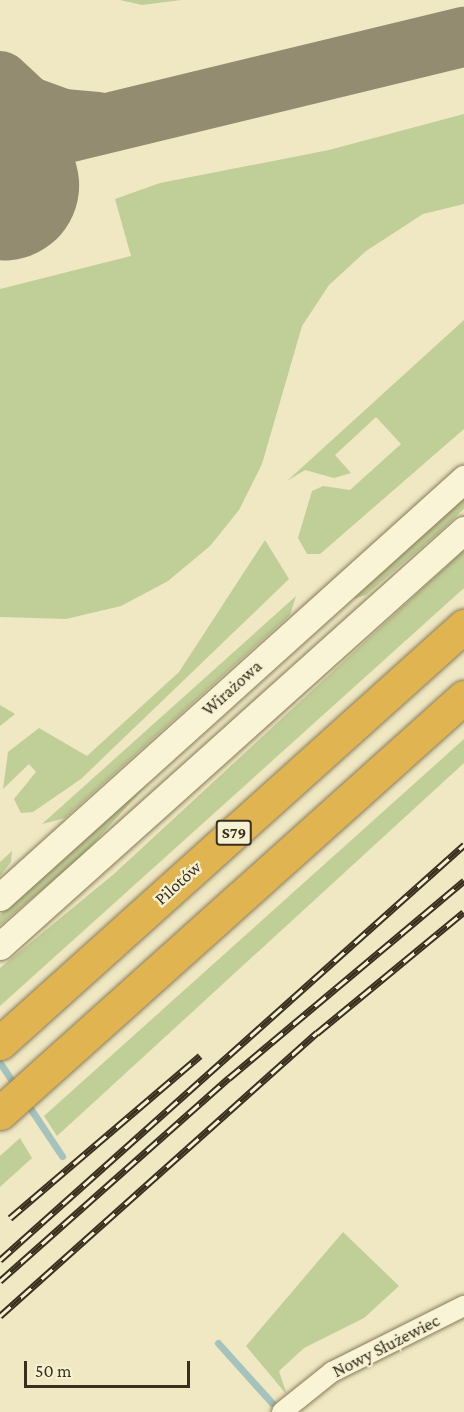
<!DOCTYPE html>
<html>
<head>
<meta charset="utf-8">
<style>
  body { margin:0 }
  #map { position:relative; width:464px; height:1412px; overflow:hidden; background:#efe8c3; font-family:"Crimson Pro",serif }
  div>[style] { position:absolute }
  .green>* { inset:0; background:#c0ce97 }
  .stream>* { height:7px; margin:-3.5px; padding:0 3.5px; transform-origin:3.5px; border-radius:3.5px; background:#a6c2bd }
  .taxiway>* { height:60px; margin:-30px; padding:0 30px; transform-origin:30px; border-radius:30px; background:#948c70 }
  .runway>* { height:150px; margin:-75px; padding:0 75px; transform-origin:75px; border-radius:75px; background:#948c70 }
  .roads { filter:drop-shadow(0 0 2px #8a7a59) drop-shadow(0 0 2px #8a7a59) }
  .minor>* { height:20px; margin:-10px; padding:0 10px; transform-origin:10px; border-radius:10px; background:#faf4d7 }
  .secondary>* { height:27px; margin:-13.5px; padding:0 13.5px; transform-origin:13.5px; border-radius:13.5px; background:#faf4d7 }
  .motorway>* { height:33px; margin:-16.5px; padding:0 16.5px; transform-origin:16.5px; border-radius:16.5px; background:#e1b452 }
  .rail>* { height:7px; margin-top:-3.5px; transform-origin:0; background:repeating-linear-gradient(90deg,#f6f1d3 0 14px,#3a2f1e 0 28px); box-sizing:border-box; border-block:2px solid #3a2f1e }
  span { translate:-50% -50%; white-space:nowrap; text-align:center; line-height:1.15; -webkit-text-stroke:4.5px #f6f1d3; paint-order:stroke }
  .shield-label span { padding:2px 4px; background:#f6f1d3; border:2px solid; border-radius:4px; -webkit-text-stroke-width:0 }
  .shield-label { font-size:16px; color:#3a2f1e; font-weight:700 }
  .street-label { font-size:18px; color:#3a2f1e }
  .scale { position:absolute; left:24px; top:1361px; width:166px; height:27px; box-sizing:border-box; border:3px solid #3a2f1e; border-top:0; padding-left:8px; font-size:18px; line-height:21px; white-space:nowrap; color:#3a2f1e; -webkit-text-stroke:4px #f6f1d3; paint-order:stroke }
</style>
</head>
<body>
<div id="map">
  <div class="green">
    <div style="clip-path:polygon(120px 0,181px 0,142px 5px)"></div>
    <div style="clip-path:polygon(464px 114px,464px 204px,423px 214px,366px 251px,329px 285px,302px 326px,262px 464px,239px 510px,210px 546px,168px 581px,121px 606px,66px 619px,0 617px,0 289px,131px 256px,115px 199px,160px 183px,329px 150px)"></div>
    <div style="clip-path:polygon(464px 320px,464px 429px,320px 554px,307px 554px,298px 538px,312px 491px,323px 486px,350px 490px,401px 444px,376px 417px,335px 455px,351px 473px,334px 478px,305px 470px,287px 481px)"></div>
    <div style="clip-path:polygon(464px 498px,464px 509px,437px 534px,366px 595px,353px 599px)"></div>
    <div style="clip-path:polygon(265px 540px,289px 579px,81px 779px,33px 812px,21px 813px,14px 799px,36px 772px,29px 764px,3px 789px,8px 752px,39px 728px,87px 756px,179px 672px)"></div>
    <div style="clip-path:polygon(464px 550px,464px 588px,0 1006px,0 968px,115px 873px)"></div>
    <div style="clip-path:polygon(296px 596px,290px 615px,65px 818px,42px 824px)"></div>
    <div style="clip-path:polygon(0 705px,15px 714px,0 726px)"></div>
    <div style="clip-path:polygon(464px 739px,464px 763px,57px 1136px,44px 1116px)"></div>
    <div style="clip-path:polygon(152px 779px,81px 857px,0 925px,0 915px)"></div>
    <div style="clip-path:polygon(12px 851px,11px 862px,0 876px,0 862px)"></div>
    <div style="clip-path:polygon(20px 1138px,32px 1158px,0 1187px,0 1156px)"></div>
    <div style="clip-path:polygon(343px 1232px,399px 1286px,364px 1318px,304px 1348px,279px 1371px,287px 1395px,246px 1346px)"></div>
  </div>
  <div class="stream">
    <div style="left:0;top:1063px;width:30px;rotate:56deg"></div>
    <div style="left:26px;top:1102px;width:65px;rotate:56.3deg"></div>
    <div style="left:218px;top:1343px;width:81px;rotate:48deg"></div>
  </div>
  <div class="taxiway">
    <div style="left:0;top:81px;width:37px;rotate:43deg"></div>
    <div style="left:27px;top:106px;width:38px;rotate:20deg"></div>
    <div style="left:63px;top:119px;width:34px;rotate:5deg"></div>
    <div style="left:0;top:149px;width:477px;rotate:-13.6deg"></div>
  </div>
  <div class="runway">
    <div style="left:0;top:171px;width:15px;rotate:74deg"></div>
  </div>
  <div class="roads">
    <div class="minor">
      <div style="left:282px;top:1412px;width:64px;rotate:-38.7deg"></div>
      <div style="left:332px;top:1372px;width:148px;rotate:-26.6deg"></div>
    </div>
    <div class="secondary">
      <div style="left:0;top:897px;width:625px;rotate:-42.01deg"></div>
      <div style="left:0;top:946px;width:623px;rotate:-41.88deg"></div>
    </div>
    <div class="motorway">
      <div style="left:0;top:1043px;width:624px;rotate:-41.95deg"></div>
      <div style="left:0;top:1113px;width:623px;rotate:-41.88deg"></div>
    </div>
  </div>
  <div class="rail">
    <div style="left:10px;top:1218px;width:250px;rotate:-40.5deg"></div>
    <div style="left:0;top:1260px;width:623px;rotate:-41.81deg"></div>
    <div style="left:0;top:1281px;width:306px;rotate:-41.6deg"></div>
    <div style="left:229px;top:1078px;width:307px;rotate:-40deg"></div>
    <div style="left:0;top:1316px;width:425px;rotate:-41.8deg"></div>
    <div style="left:317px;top:1033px;width:190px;rotate:-39.5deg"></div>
  </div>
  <div class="shield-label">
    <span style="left:234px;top:833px">S79</span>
  </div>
  <div class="street-label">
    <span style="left:232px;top:688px;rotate:-42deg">Wirażowa</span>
    <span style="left:178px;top:883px;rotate:-42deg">Pilotów</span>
    <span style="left:386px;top:1346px;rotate:-27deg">Nowy Służewiec</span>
  </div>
  <div class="scale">50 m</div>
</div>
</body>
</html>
